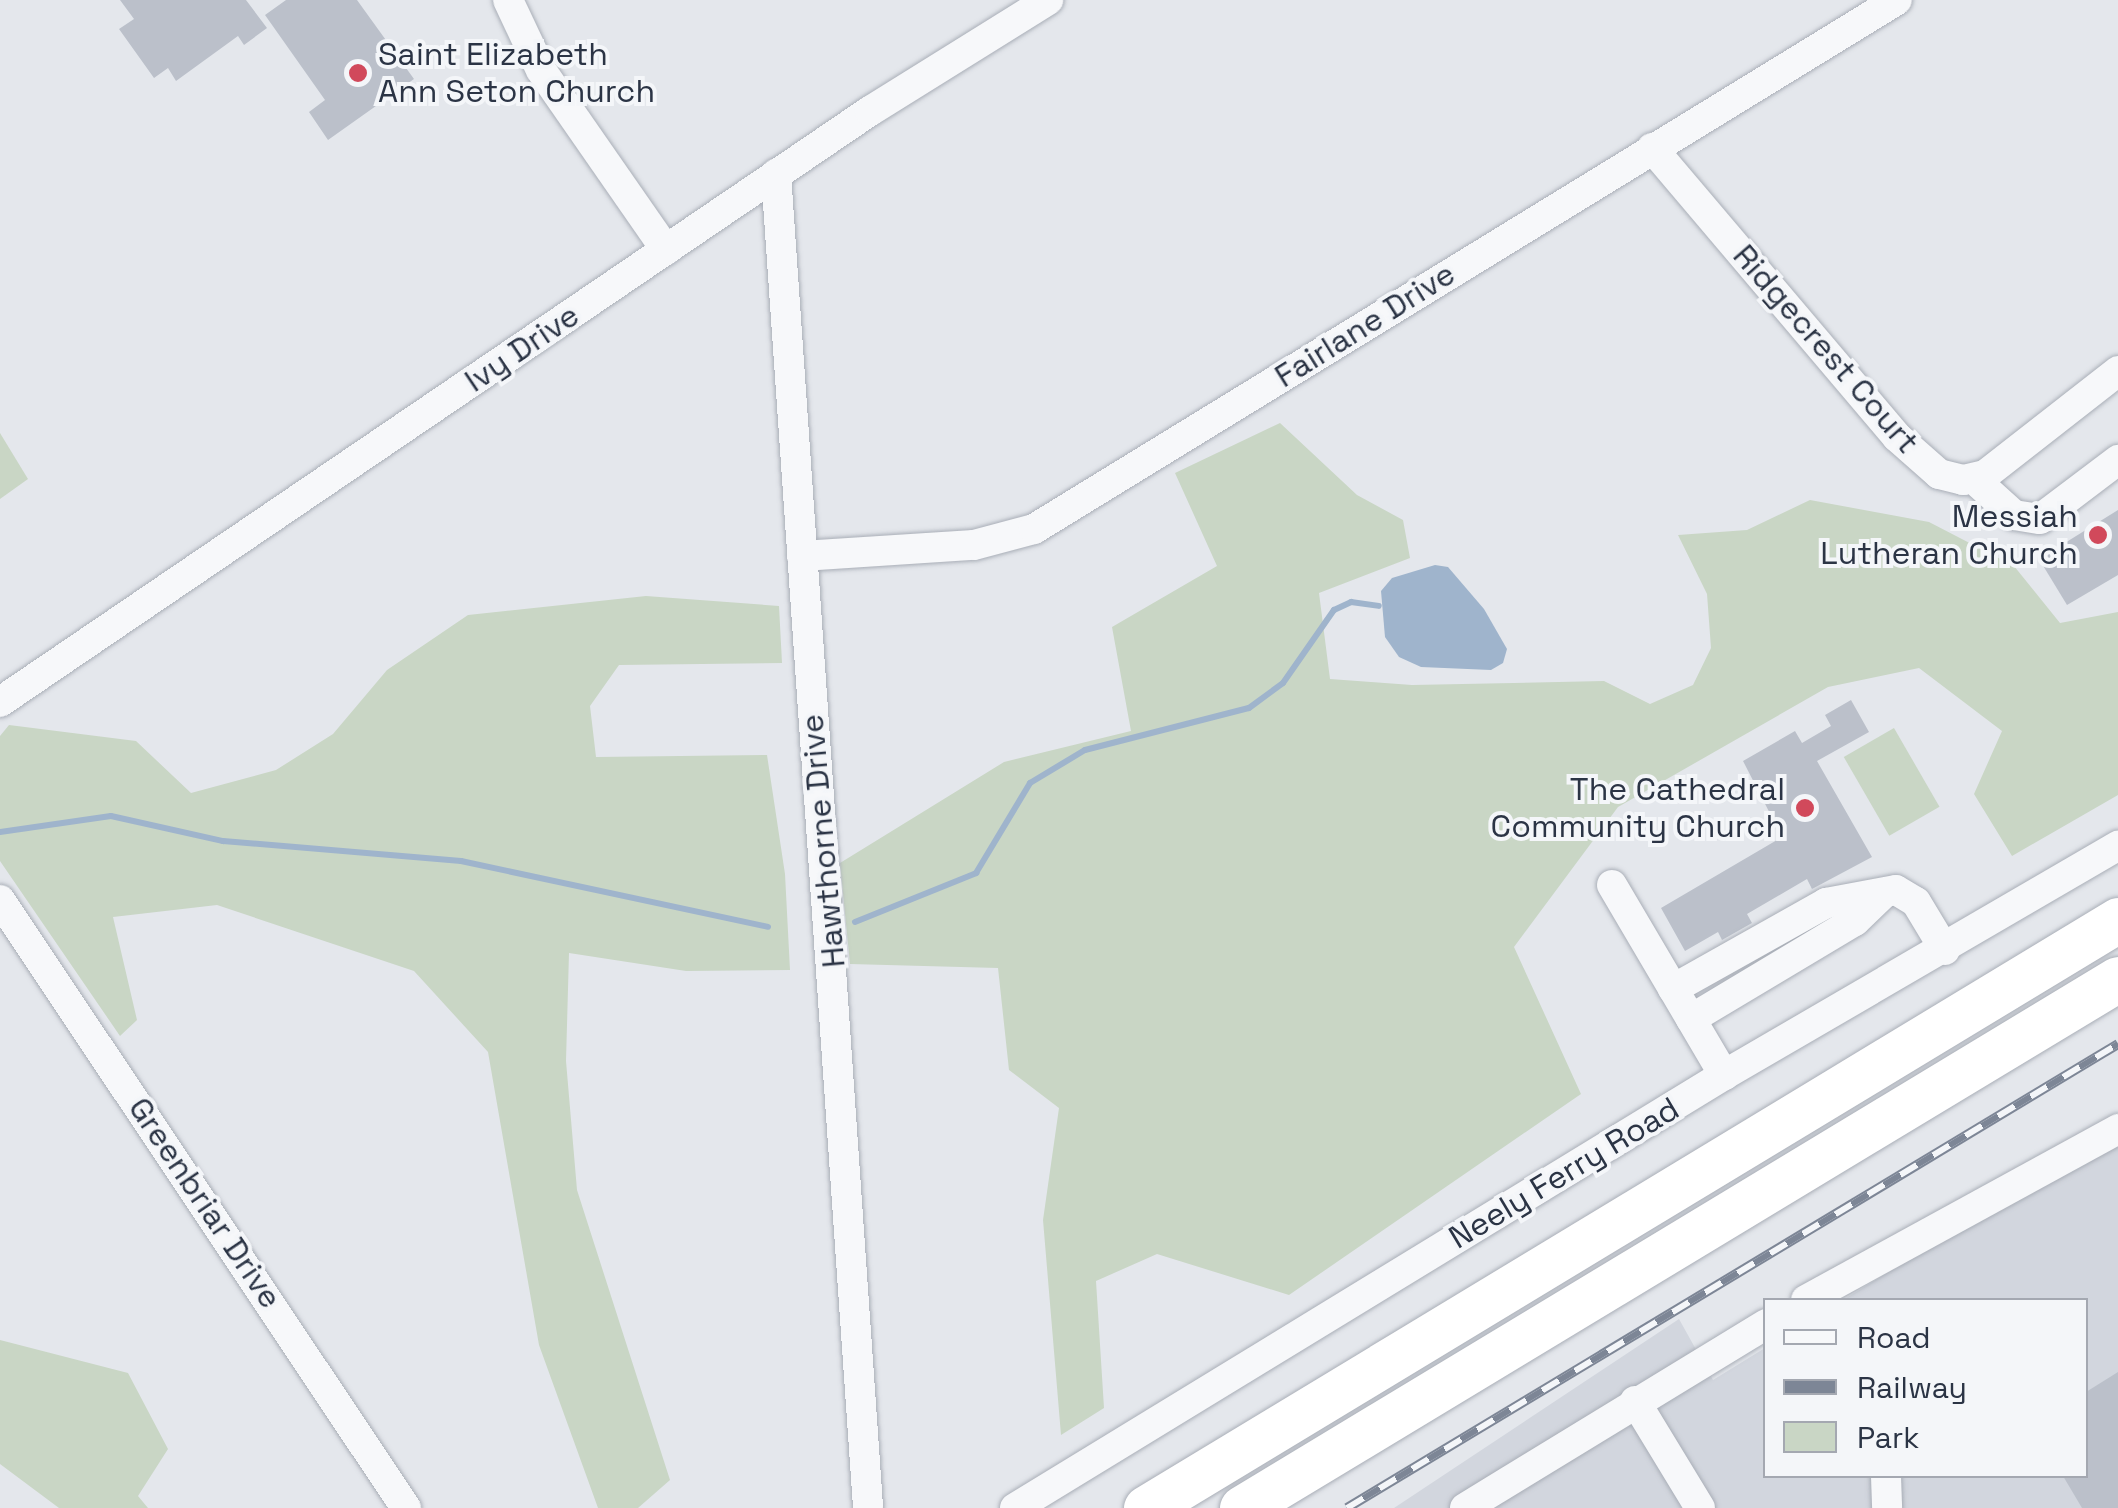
<!DOCTYPE html>
<html>
<head>
<meta charset="utf-8">
<style>
  body { margin:0 }
  #map { position:relative; width:2118px; height:1508px; overflow:hidden; background:#e4e7ec; font-family:"Space Grotesk",sans-serif }
  div>[style] { position:absolute }
  .built>* { inset:0; background:#d2d6de }
  .green>* { inset:0; background:#c9d6c5; transform-origin:0 0 }
  .water>* { inset:0; background:#9fb4cc }
  .stream>* { height:6px; margin:-3px; padding:0 3px; transform-origin:3px; border-radius:3px; background:#9fb4cc }
  .building>* { inset:0; background:#bbc0ca }
  .roads { filter:drop-shadow(0 0 2px #a9aeb7) drop-shadow(0 0 2px #a9aeb7) }
  .minor>* { height:30px; margin:-15px; padding:0 15px; transform-origin:15px; border-radius:15px; background:#f7f8fa }
  .highway>* { height:45px; margin:-22.5px; padding:0 22.5px; transform-origin:22.5px; border-radius:22.5px; background:#fff }
  .rail>* { height:10px; margin-top:-5px; transform-origin:0; background:repeating-linear-gradient(90deg,#f4f6f9 0 19px,#7d8696 0 38px); box-sizing:border-box; border-block:2px solid #7d8696 }
  .dots>* { width:28px; height:28px; translate:-50% -50%; box-sizing:border-box; border:5px solid #f4f6f9; border-radius:50% }
  span { translate:-50% -50%; white-space:nowrap; text-align:center; line-height:1.15; -webkit-text-stroke:8px #f4f6f9; paint-order:stroke }
  .poi-label { font-size:32px; color:#2b3445 }
  .left { translate:0 -50%; text-align:left }
  .right { translate:-100% -50%; text-align:right }
  .street-label { font-size:32px; color:#2b3445 }
  .legend { position:absolute; left:1763px; top:1298px; width:325px; height:180px; box-sizing:border-box; background:#f4f6f9; border:2px solid #a4a8b1; margin:0; padding:12px 18px; list-style:none; font-size:30px; color:#2b3445 }
  .legend li { display:flex; align-items:center; gap:20px; height:50px }
  .legend b { width:50px; border:2px solid #a4a8b1 }
</style>
</head>
<body>
<div id="map">
  <div class="built">
    <div style="clip-path:polygon(2118px 1132px,2118px 1508px,1394px 1508px,1679px 1319px,1713px 1380px,1765px 1348px,1766px 1476px,2086px 1476px,2086px 1300px,1843px 1300px)"></div>
  </div>
  <div class="green">
    <div style="clip-path:polygon(1280px 423px,1357px 495px,1403px 520px,1410px 558px,1319px 593px,1330px 679px,1412px 685px,1604px 681px,1650px 704px,1693px 685px,1711px 648px,1707px 594px,1678px 535px,1747px 530px,1810px 500px,1929px 522px,2014px 566px,2060px 623px,2118px 612px,2118px 795px,2012px 856px,1974px 794px,2002px 731px,1919px 668px,1828px 687px,1618px 807px,1514px 947px,1581px 1094px,1289px 1295px,1157px 1254px,1096px 1281px,1104px 1408px,1061px 1435px,1043px 1220px,1059px 1108px,1009px 1070px,998px 968px,850px 964px,840px 863px,1004px 762px,1131px 731px,1112px 627px,1217px 566px,1175px 473px)"></div>
    <div style="clip-path:polygon(0 433px,28px 479px,0 499px)"></div>
    <div style="clip-path:polygon(646px 596px,779px 606px,782px 663px,619px 665px,590px 706px,596px 757px,767px 755px,785px 874px,790px 970px,686px 971px,569px 953px,566px 1061px,577px 1190px,670px 1480px,638px 1508px,598px 1508px,539px 1345px,488px 1052px,414px 971px,217px 905px,113px 917px,137px 1020px,120px 1036px,0 861px,0 736px,9px 725px,136px 741px,191px 793px,276px 770px,333px 734px,387px 670px,468px 615px)"></div>
    <div style="left:1894px;top:728px;width:91px;height:58px;rotate:60deg"></div>
    <div style="clip-path:polygon(0 1340px,128px 1373px,168px 1449px,138px 1496px,148px 1508px,59px 1508px,0 1464px)"></div>
  </div>
  <div class="water">
    <div style="clip-path:polygon(1435px 565px,1448px 567px,1484px 609px,1507px 649px,1503px 663px,1491px 670px,1421px 667px,1399px 657px,1385px 637px,1381px 591px,1392px 578px)"></div>
  </div>
  <div class="stream">
    <div style="left:0;top:832px;width:112px;rotate:-8.2deg"></div>
    <div style="left:111px;top:816px;width:115px;rotate:12.6deg"></div>
    <div style="left:223px;top:841px;width:239px;rotate:4.8deg"></div>
    <div style="left:461px;top:861px;width:314px;rotate:12.1deg"></div>
    <div style="left:855px;top:922px;width:131px;rotate:-22deg"></div>
    <div style="left:976px;top:873px;width:105px;rotate:-59deg"></div>
    <div style="left:1030px;top:783px;width:64px;rotate:-31deg"></div>
    <div style="left:1085px;top:750px;width:169px;rotate:-14.4deg"></div>
    <div style="left:1249px;top:708px;width:42px;rotate:-36.3deg"></div>
    <div style="left:1283px;top:683px;width:89px;rotate:-55.1deg"></div>
    <div style="left:1334px;top:610px;width:19px;rotate:-25deg"></div>
    <div style="left:1351px;top:602px;width:28px;rotate:8deg"></div>
  </div>
  <div class="building">
    <div style="clip-path:polygon(120px 0,246px 0,267px 28px,244px 45px,238px 36px,176px 81px,168px 68px,154px 78px,119px 29px,134px 19px)"></div>
    <div style="clip-path:polygon(286px 0,357px 0,414px 79px,328px 140px,309px 112px,325px 100px,265px 15px)"></div>
    <div style="clip-path:polygon(2118px 510px,2118px 575px,2067px 605px,2039px 559px)"></div>
    <div style="clip-path:polygon(1851px 700px,1869px 732px,1817px 761px,1872px 857px,1812px 889px,1807px 879px,1747px 914px,1752px 923px,1722px 940px,1718px 932px,1685px 951px,1661px 908px,1782px 837px,1743px 761px,1795px 731px,1802px 743px,1831px 726px,1825px 715px)"></div>
    <div style="clip-path:polygon(2118px 1372px,2118px 1508px,2082px 1508px,2063px 1476px,2086px 1476px,2086px 1392px)"></div>
  </div>
  <div class="roads">
    <div class="minor">
      <div style="left:508px;top:0;width:77px;rotate:64.8deg"></div>
      <div style="left:541px;top:70px;width:219px;rotate:55.2deg"></div>
      <div style="left:1652px;top:148px;width:379px;rotate:49.7deg"></div>
      <div style="left:1897px;top:437px;width:56px;rotate:41.4deg"></div>
      <div style="left:1939px;top:474px;width:25px;rotate:14deg"></div>
      <div style="left:1963px;top:480px;width:23px;rotate:-13deg"></div>
      <div style="left:1985px;top:475px;width:169px;rotate:-38deg"></div>
      <div style="left:776px;top:174px;width:1337px;rotate:86.05deg"></div>
      <div style="left:1974px;top:479px;width:54px;rotate:42deg"></div>
      <div style="left:2014px;top:515px;width:26px;rotate:9deg"></div>
      <div style="left:2040px;top:519px;width:98px;rotate:-37.1deg"></div>
      <div style="left:802px;top:556px;width:172px;rotate:-3.7deg"></div>
      <div style="left:974px;top:545px;width:62px;rotate:-14.9deg"></div>
      <div style="left:1034px;top:529px;width:1012px;rotate:-31.51deg"></div>
      <div style="left:0;top:702px;width:1052px;rotate:-34.19deg"></div>
      <div style="left:870px;top:111px;width:210px;rotate:-31.9deg"></div>
      <div style="left:1612px;top:885px;width:221px;rotate:59.5deg"></div>
      <div style="left:0;top:900px;width:731px;rotate:56.27deg"></div>
      <div style="left:1673px;top:989px;width:176px;rotate:-29.3deg"></div>
      <div style="left:1826px;top:903px;width:71px;rotate:-10.5deg"></div>
      <div style="left:1896px;top:890px;width:23px;rotate:31deg"></div>
      <div style="left:1916px;top:902px;width:56px;rotate:58.9deg"></div>
      <div style="left:1691px;top:1019px;width:191px;rotate:-30.9deg"></div>
      <div style="left:1855px;top:921px;width:39px;rotate:-44deg"></div>
      <div style="left:1806px;top:1300px;width:356px;rotate:-28.7deg"></div>
      <div style="left:1635px;top:1401px;width:125px;rotate:58.7deg"></div>
      <div style="left:1886px;top:1476px;width:32px;rotate:88deg"></div>
      <div style="left:1015px;top:1508px;width:831px;rotate:-31.41deg"></div>
      <div style="left:1724px;top:1075px;width:456px;rotate:-30.2deg"></div>
      <div style="left:1465px;top:1508px;width:353px;rotate:-31.4deg"></div>
    </div>
    <div class="highway">
      <div style="left:1146px;top:1508px;width:1136px;rotate:-31.17deg"></div>
      <div style="left:1242px;top:1508px;width:1023px;rotate:-31.13deg"></div>
    </div>
  </div>
  <div class="rail">
    <div style="left:1347px;top:1508px;width:900px;rotate:-31.04deg"></div>
  </div>
  <div class="dots">
    <div style="left:358px;top:73px;background:#d1495b"></div>
    <div style="left:2098px;top:535px;background:#d1495b"></div>
    <div style="left:1805px;top:808px;background:#d1495b"></div>
  </div>
  <div class="poi-label">
    <span class="left" style="left:378px;top:73px">Saint Elizabeth<br>Ann Seton Church</span>
    <span class="right" style="left:2078px;top:535px">Messiah<br>Lutheran Church</span>
    <span class="right" style="left:1785px;top:808px">The Cathedral<br>Community Church</span>
  </div>
  <div class="street-label">
    <span style="left:1365px;top:325px;rotate:-32deg">Fairlane Drive</span>
    <span style="left:522px;top:348px;rotate:-34deg">Ivy Drive</span>
    <span style="left:1826px;top:349px;rotate:49deg">Ridgecrest Court</span>
    <span style="left:823px;top:841px;rotate:-95deg">Hawthorne Drive</span>
    <span style="left:1564px;top:1173px;rotate:-31deg">Neely Ferry Road</span>
    <span style="left:205px;top:1203px;rotate:56deg">Greenbriar Drive</span>
  </div>
  <ul class="legend">
  <li><b style="height:12px;background:#f7f8fa"></b>Road</li>
  <li><b style="height:12px;background:#7d8696"></b>Railway</li>
  <li><b style="height:28px;background:#c9d6c5"></b>Park</li>
  </ul>
</div>
</body>
</html>
